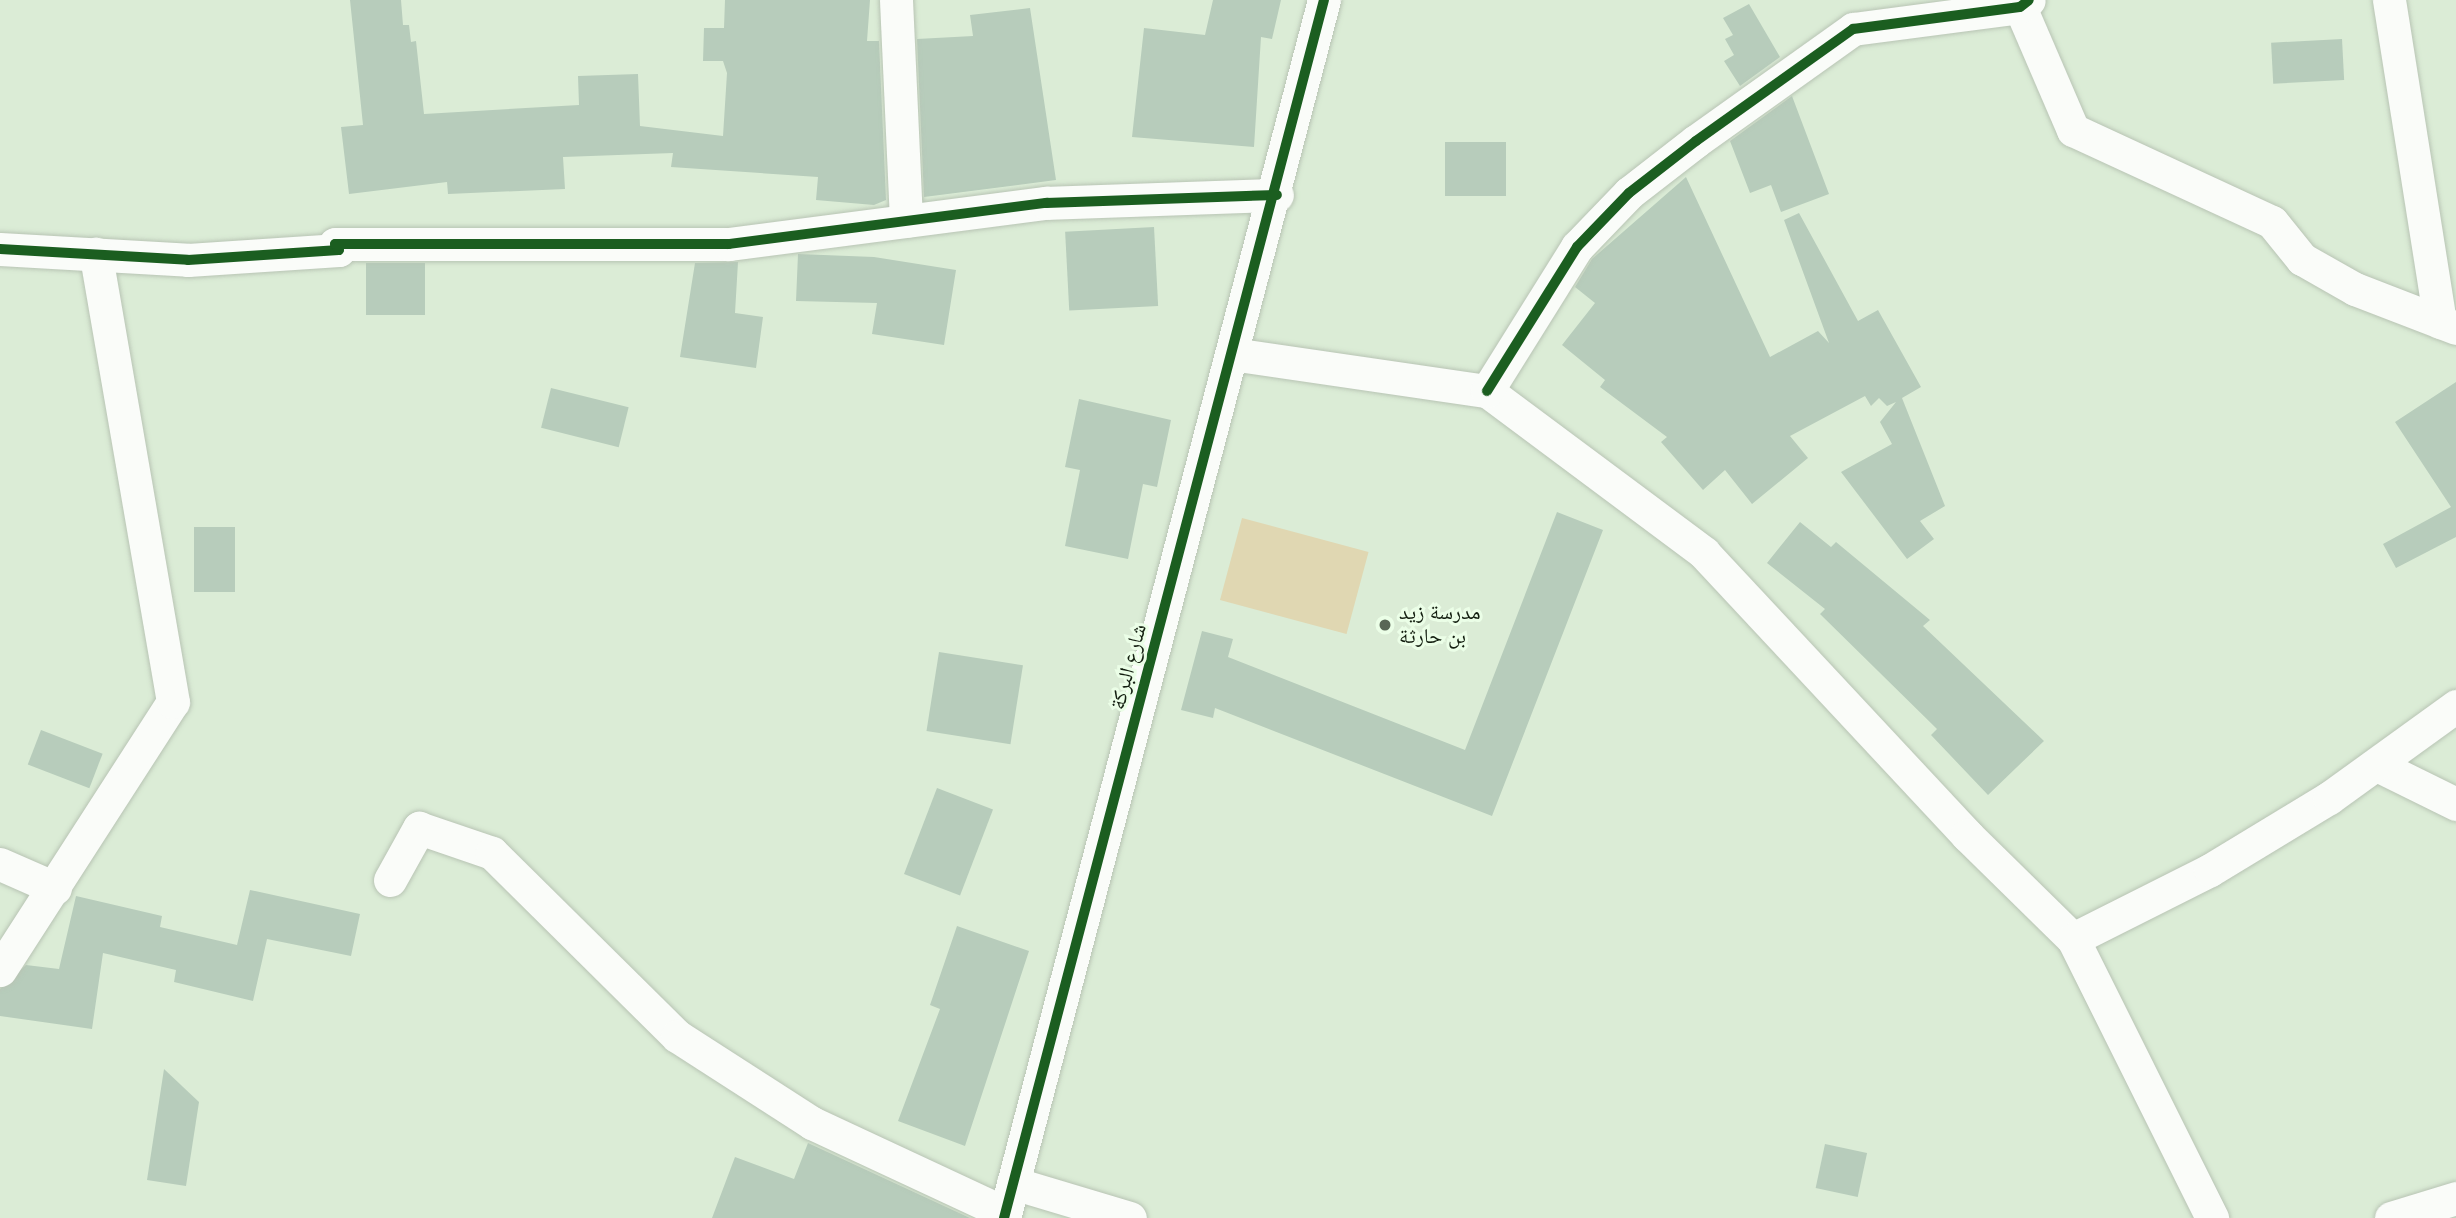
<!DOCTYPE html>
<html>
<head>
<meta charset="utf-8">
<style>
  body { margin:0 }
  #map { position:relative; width:2456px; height:1218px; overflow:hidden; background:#dbecd6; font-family:"Varela Round","Noto Naskh Arabic",sans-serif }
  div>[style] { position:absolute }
  .green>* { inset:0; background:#e0d7b2; transform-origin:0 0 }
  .building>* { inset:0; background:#b7ccbb; transform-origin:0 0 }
  .roads { filter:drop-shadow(0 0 2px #b8c4b4) drop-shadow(0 0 2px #b8c4b4) }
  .minor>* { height:33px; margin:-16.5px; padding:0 16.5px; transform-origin:16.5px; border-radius:16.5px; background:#fafcf9 }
  .cycleway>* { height:10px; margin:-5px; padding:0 5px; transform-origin:5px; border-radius:5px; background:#1b5e20 }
  .dots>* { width:19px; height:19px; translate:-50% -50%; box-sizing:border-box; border:4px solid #ebfee7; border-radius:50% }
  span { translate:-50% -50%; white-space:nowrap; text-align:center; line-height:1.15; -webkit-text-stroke:6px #ebfee7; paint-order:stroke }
  .poi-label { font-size:21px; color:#131e10 }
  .left { translate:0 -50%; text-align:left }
  .street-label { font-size:21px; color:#131e10 }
</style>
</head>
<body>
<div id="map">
  <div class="green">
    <div style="left:1242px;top:518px;width:131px;height:85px;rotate:15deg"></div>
  </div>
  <div class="building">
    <div style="clip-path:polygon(350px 0,401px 0,403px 25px,409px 25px,411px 42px,416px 41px,424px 114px,579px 105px,578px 76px,638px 74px,640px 126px,723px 136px,727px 73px,723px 61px,703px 61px,704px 28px,724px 28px,725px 0,870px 0,867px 41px,879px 41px,886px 200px,874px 205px,816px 200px,818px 177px,671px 167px,673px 153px,563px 157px,565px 189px,448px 194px,447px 182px,349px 194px,341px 127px,363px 125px)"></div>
    <div style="clip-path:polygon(1213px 0,1281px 0,1272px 39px,1261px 37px,1254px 147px,1132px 137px,1144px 28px,1205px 35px)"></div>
    <div style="clip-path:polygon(1749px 4px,1780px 57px,1740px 86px,1724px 61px,1734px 55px,1725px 39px,1733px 35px,1723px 18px)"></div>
    <div style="clip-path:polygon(1030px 8px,1056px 180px,924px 197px,917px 39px,973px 36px,970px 15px)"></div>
    <div style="left:2342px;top:39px;width:41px;height:71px;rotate:87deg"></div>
    <div style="clip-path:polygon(1792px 96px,1829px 194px,1781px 212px,1771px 185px,1750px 193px,1730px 141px)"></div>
    <div style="left:1445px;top:142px;width:61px;height:54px"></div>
    <div style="clip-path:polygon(1686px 177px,1770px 357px,1818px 331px,1829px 343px,1784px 220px,1799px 213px,1858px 321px,1878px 310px,1921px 387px,1902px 398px,1945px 506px,1920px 521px,1934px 539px,1907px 559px,1841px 472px,1892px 444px,1880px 422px,1896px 402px,1887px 406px,1879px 398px,1871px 406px,1865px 396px,1790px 436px,1808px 458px,1752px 504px,1725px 470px,1703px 490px,1661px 442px,1667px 437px,1600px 387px,1605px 380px,1562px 345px,1595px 303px,1575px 287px,1592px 259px)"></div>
    <div style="left:1154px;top:227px;width:79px;height:89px;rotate:87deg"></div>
    <div style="clip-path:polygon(798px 254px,874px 257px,956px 270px,944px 345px,872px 334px,877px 303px,796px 301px)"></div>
    <div style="clip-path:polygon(738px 262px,735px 313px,763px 317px,756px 368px,680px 357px,695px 263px)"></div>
    <div style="left:366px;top:263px;width:59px;height:52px"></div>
    <div style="clip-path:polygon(2456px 382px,2456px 537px,2396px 568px,2383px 544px,2451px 507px,2395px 422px)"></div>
    <div style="left:551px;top:388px;width:80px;height:41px;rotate:14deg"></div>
    <div style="clip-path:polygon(1079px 399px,1171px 420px,1157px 487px,1143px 484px,1128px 559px,1065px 546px,1080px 470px,1065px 467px)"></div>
    <div style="clip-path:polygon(1557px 512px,1603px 530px,1492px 816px,1215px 708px,1213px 718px,1181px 710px,1202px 631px,1233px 639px,1228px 657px,1465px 750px)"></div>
    <div style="clip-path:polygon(1800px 522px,1831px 547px,1836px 542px,1930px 620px,1923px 626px,2044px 741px,1988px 795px,1931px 735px,1937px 729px,1820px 614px,1825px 609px,1767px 563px)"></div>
    <div style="left:194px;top:527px;width:41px;height:65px"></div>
    <div style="left:939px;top:652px;width:85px;height:80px;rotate:9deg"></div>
    <div style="left:41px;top:730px;width:66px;height:37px;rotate:21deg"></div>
    <div style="left:937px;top:788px;width:60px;height:92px;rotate:21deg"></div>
    <div style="clip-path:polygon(250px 890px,360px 914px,351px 956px,267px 939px,253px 1001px,174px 982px,176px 970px,103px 953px,92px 1029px,0 1016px,0 989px,26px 965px,59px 969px,76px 896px,162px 916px,160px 927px,237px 945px)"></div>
    <div style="clip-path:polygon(957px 926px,1029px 951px,965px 1146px,898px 1121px,940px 1009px,930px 1005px)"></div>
    <div style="clip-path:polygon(164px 1069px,199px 1102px,186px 1186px,147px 1180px)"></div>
    <div style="clip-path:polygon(808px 1143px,970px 1218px,712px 1218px,735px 1157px,794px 1179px)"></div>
    <div style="left:1825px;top:1144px;width:43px;height:45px;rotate:12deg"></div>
  </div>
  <div class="roads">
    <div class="minor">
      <div style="left:896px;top:0;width:221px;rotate:87.4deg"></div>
      <div style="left:2389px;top:0;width:326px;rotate:81deg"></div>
      <div style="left:2020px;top:7px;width:134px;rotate:66.7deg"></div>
      <div style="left:2073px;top:130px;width:219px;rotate:24.8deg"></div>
      <div style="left:2272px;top:222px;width:48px;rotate:51deg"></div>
      <div style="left:2302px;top:259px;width:61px;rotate:29.5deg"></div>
      <div style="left:2355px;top:289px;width:108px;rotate:21.1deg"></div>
      <div style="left:0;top:249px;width:188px;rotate:3.3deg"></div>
      <div style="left:188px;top:260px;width:151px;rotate:-3.8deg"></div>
      <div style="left:339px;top:250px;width:7px;rotate:-124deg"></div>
      <div style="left:335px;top:244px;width:394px"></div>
      <div style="left:729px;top:244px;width:320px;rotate:-7.4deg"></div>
      <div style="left:1046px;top:203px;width:231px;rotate:-2deg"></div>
      <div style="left:1232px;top:354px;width:258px;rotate:8.3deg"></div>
      <div style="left:1487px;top:391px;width:271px;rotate:36.7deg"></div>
      <div style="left:1704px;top:553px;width:386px;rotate:47deg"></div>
      <div style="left:1967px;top:835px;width:148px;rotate:44.5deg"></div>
      <div style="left:2073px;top:939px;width:312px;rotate:63.5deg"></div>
      <div style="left:1487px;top:391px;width:170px;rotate:-58deg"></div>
      <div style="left:1577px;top:247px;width:75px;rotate:-46.1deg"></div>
      <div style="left:1629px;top:193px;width:85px;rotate:-37.8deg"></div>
      <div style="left:1696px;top:141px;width:193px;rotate:-35.5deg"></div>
      <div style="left:1853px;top:29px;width:168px;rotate:-7.5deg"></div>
      <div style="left:2020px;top:7px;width:11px;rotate:-38deg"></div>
      <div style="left:2377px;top:765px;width:88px;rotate:26.3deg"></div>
      <div style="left:0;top:864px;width:60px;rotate:23.6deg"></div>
      <div style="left:390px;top:880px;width:60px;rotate:-60.9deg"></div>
      <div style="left:419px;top:828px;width:77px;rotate:18.9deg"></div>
      <div style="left:492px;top:853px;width:260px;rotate:44.7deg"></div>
      <div style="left:677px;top:1036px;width:161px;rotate:32.8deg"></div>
      <div style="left:812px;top:1123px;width:213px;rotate:25deg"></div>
      <div style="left:2073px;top:939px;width:153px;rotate:-26.7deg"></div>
      <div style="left:2210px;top:870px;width:139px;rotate:-31.2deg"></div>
      <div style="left:2329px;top:798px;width:157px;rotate:-35.9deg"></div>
      <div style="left:0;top:970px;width:319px;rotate:-57.2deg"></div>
      <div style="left:173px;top:702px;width:455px;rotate:-99.8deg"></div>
      <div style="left:1013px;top:1183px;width:122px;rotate:16.7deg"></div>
      <div style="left:1004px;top:1218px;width:1259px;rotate:-75.28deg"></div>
      <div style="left:2391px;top:1218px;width:68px;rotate:-17.1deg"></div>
    </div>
  </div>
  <div class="cycleway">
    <div style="left:0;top:249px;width:188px;rotate:3.3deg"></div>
    <div style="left:188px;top:260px;width:151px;rotate:-3.8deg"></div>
    <div style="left:339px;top:250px;width:7px;rotate:-124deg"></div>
    <div style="left:335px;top:244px;width:394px"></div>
    <div style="left:729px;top:244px;width:320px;rotate:-7.4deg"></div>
    <div style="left:1046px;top:203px;width:231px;rotate:-2deg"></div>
    <div style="left:1487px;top:391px;width:170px;rotate:-58deg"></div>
    <div style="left:1577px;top:247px;width:75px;rotate:-46.1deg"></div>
    <div style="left:1629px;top:193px;width:85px;rotate:-37.8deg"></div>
    <div style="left:1696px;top:141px;width:193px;rotate:-35.5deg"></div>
    <div style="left:1853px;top:29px;width:168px;rotate:-7.5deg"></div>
    <div style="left:2020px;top:7px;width:11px;rotate:-38deg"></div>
    <div style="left:1004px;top:1218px;width:1259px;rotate:-75.28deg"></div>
  </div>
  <div class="dots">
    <div style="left:1385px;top:625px;background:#596655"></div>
  </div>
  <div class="poi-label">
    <span class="left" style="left:1399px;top:625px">مدرسة زيد<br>بن حارثة</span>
  </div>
  <div class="street-label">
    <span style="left:1129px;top:667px;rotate:-75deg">شارع البركة</span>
  </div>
</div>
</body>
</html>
